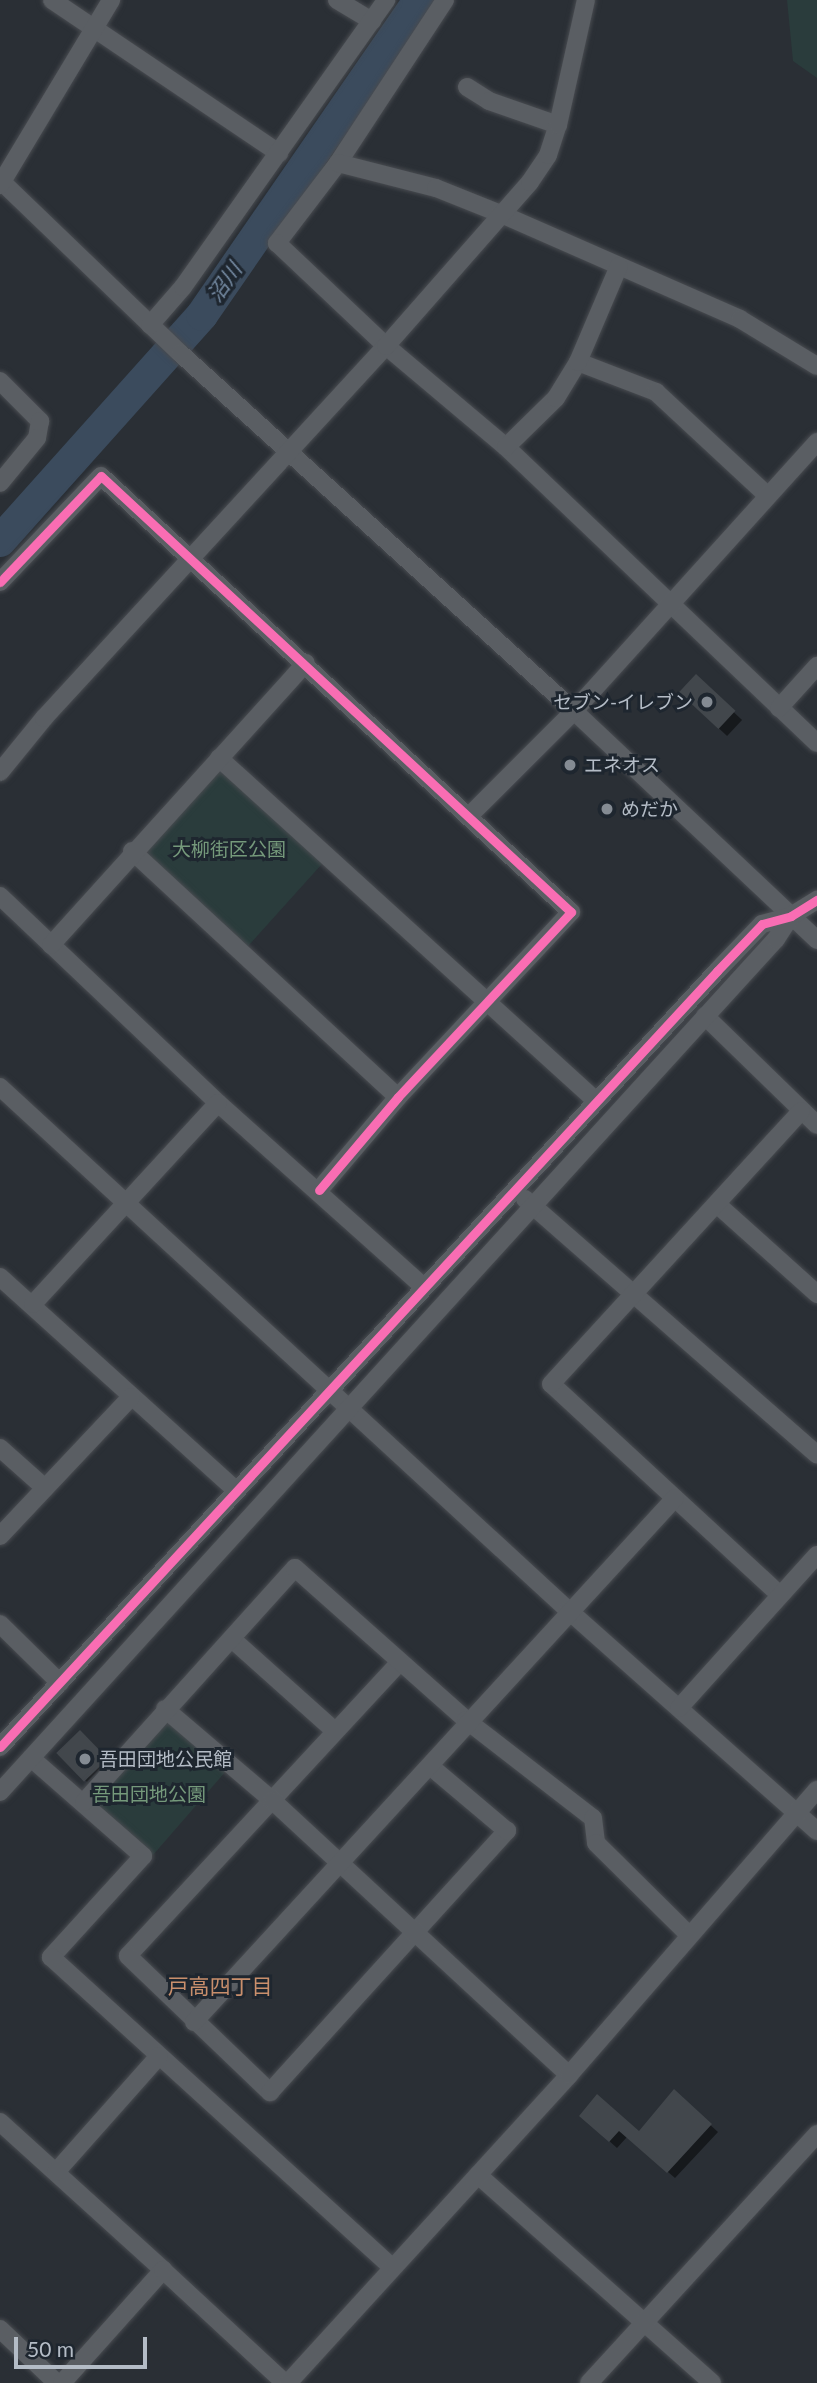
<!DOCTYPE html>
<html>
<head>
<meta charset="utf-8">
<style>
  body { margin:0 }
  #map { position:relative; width:817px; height:2383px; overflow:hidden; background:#2a2f35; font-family:Lato,"Noto Sans JP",sans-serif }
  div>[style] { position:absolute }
  .green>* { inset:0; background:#2a3c3c; transform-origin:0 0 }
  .shadow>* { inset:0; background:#0007; transform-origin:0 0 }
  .river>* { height:32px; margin:-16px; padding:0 16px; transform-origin:16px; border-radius:16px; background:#3b4b5d }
  .building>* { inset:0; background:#42474c; transform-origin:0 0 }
  .roads { filter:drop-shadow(0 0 2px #484b50) drop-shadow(0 0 2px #484b50) }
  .minor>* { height:18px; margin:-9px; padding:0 9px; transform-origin:9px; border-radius:9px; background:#5a5e63 }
  .cycleway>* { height:9px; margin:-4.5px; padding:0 4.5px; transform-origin:4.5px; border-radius:4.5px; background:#f96db3 }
  .dots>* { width:19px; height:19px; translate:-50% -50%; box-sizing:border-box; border:4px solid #1e262f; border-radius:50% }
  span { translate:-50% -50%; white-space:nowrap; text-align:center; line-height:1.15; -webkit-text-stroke:6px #1e262f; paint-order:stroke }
  .poi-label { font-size:19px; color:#b4bcc6 }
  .right { translate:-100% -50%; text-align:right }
  .left { translate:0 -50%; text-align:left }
  .park-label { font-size:19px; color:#75997b }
  .water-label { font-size:21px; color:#788ea6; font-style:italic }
  .neighbourhood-label { font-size:21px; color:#c98f6c }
  .scale { position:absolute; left:14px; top:2337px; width:133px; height:32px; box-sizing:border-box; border:4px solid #b4bcc6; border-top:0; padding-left:9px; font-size:21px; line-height:24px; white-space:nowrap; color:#b4bcc6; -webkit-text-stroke:5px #1e262f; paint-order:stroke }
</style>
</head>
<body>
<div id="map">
  <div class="green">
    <div style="clip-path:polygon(787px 0,817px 0,817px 78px,793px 61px)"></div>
    <div style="left:225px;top:764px;width:139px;height:120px;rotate:42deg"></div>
    <div style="left:167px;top:1717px;width:80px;height:115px;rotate:41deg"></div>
  </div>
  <div class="shadow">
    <div style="left:696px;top:677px;width:63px;height:22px;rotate:43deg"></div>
    <div style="left:80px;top:1733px;width:40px;height:29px;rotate:46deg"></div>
    <div style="clip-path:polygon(674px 2092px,718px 2132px,675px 2178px,627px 2137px,617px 2148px,588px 2122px,639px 2133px)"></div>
  </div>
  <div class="river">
    <div style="left:0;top:541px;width:303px;rotate:-48.2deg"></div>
    <div style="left:202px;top:315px;width:383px;rotate:-55.4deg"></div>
  </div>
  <div class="building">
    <div style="left:696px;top:674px;width:54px;height:25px;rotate:43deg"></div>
    <div style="left:80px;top:1730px;width:40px;height:33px;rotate:46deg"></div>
    <div style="clip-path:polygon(674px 2089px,712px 2124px,667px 2173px,619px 2131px,609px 2142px,579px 2116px,597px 2094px,639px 2131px)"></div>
  </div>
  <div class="roads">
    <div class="minor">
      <div style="left:52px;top:0;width:274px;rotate:34deg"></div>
      <div style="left:337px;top:0;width:41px;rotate:31deg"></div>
      <div style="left:445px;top:0;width:195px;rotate:123.3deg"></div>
      <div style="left:338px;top:163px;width:101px;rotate:127.3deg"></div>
      <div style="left:277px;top:243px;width:150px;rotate:43.4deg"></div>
      <div style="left:386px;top:346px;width:157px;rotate:40.1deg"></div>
      <div style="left:506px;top:447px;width:429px;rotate:43.6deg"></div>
      <div style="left:467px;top:87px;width:26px;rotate:32deg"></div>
      <div style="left:489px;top:101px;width:73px;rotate:19.2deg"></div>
      <div style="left:338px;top:163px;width:101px;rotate:14.3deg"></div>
      <div style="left:436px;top:188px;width:70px;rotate:21.8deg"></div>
      <div style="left:501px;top:214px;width:261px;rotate:23.7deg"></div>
      <div style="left:740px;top:319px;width:90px;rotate:31.4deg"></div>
      <div style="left:0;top:180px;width:250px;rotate:43.9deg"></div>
      <div style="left:180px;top:353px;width:532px;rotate:42.26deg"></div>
      <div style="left:574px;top:711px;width:334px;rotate:43.3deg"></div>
      <div style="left:0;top:185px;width:216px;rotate:-59deg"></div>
      <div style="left:150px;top:325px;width:50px;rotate:-49deg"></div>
      <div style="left:183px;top:287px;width:352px;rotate:-54.7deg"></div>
      <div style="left:578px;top:362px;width:84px;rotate:21deg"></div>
      <div style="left:656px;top:392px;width:151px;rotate:42.9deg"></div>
      <div style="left:0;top:381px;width:57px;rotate:45deg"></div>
      <div style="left:40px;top:421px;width:17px;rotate:100deg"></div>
      <div style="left:37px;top:438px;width:58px;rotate:129.4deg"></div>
      <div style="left:506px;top:447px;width:70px;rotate:-44.4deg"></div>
      <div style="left:556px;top:398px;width:42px;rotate:-58.6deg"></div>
      <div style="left:578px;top:362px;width:104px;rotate:-66.9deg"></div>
      <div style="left:0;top:582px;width:146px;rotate:-46.4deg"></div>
      <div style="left:101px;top:476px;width:641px;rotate:42.85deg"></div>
      <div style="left:571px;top:912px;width:253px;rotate:133.1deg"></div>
      <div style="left:398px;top:1097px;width:122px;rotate:130.3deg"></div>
      <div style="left:779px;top:708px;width:57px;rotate:-47.9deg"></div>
      <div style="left:219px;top:758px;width:507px;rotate:42.28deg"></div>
      <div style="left:0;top:772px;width:70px;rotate:-50.8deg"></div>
      <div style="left:44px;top:718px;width:505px;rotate:-47.41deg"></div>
      <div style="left:386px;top:346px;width:218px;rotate:-48.7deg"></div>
      <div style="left:530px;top:182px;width:32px;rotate:-56deg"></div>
      <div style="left:548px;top:155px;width:32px;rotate:-72deg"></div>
      <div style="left:558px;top:125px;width:128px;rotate:-77.4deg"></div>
      <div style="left:470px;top:815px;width:147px;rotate:-45deg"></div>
      <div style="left:574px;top:711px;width:363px;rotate:-47.9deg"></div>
      <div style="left:132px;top:851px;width:362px;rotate:42.8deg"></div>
      <div style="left:0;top:896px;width:301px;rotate:43.5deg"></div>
      <div style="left:218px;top:1103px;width:276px;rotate:41.8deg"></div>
      <div style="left:51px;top:945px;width:380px;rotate:-47.9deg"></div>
      <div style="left:705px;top:1016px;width:156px;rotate:44.2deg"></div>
      <div style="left:0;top:1087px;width:772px;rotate:42.64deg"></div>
      <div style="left:568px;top:1610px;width:333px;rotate:41.6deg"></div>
      <div style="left:525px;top:1199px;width:388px;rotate:41.2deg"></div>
      <div style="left:719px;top:1206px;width:132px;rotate:41.9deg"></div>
      <div style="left:0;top:1277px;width:316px;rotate:42.1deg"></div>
      <div style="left:33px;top:1304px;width:273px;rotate:-47.4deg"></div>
      <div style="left:0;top:1448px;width:59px;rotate:41.6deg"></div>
      <div style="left:0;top:1536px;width:191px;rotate:-46.7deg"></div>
      <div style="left:780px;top:1595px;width:311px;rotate:-137.3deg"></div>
      <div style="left:551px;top:1384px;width:370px;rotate:-47.5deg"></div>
      <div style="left:0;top:1624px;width:84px;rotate:44.5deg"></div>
      <div style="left:232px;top:1639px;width:138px;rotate:41.8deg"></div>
      <div style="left:399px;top:1663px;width:399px;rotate:132.8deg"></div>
      <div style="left:128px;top:1956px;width:197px;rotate:43.8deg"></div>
      <div style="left:270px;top:2092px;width:353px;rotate:-47.8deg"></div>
      <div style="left:507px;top:1831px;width:101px;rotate:-139.8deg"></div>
      <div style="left:679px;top:1708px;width:206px;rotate:-48deg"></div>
      <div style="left:165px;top:1709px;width:142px;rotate:40.4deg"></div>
      <div style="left:273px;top:1801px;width:403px;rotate:42.8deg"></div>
      <div style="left:0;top:1747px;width:1057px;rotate:-47.26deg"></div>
      <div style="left:717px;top:971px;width:65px;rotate:-46.2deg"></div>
      <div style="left:762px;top:924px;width:30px;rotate:-15deg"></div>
      <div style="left:791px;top:916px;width:31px;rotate:-32deg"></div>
      <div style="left:31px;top:1758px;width:149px;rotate:41.2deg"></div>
      <div style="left:143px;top:1856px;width:137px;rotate:132.3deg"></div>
      <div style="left:51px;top:1957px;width:461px;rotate:42.3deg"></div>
      <div style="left:0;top:1792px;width:1153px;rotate:-47.71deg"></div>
      <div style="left:776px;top:939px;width:27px;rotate:-57deg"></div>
      <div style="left:84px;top:1802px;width:315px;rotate:-48deg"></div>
      <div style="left:295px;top:1568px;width:229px;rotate:41.6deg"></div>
      <div style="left:466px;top:1720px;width:160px;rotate:37.7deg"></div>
      <div style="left:593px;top:1818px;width:25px;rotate:83deg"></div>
      <div style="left:596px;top:1843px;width:131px;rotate:44.7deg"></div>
      <div style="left:194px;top:2022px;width:711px;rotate:-47.45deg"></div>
      <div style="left:0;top:2122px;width:220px;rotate:42.2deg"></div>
      <div style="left:56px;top:2172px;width:155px;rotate:-48.4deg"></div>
      <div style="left:478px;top:2175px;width:313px;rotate:41.6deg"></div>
      <div style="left:0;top:2329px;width:79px;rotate:43.5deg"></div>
      <div style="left:62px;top:2383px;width:152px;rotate:-48.2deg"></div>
      <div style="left:163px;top:2270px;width:166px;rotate:42.8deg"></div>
      <div style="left:288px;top:2383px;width:417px;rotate:-47.6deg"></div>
      <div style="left:569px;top:2075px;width:378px;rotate:-49deg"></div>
      <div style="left:589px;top:2383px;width:338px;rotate:-47.5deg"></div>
    </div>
  </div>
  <div class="cycleway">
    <div style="left:0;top:582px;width:146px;rotate:-46.4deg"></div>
    <div style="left:101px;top:476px;width:641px;rotate:42.85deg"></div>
    <div style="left:571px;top:912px;width:253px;rotate:133.1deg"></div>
    <div style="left:398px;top:1097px;width:122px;rotate:130.3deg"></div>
    <div style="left:0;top:1747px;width:1057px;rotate:-47.26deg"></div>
    <div style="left:717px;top:971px;width:65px;rotate:-46.2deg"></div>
    <div style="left:762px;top:924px;width:30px;rotate:-15deg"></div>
    <div style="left:791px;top:916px;width:31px;rotate:-32deg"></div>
  </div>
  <div class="dots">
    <div style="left:707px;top:702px;background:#848b93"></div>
    <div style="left:570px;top:765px;background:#848b93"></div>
    <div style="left:607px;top:809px;background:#848b93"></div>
    <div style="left:85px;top:1759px;background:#848b93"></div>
  </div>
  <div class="poi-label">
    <span class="right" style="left:693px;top:702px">セブン-イレブン</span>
    <span class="left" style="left:584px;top:765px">エネオス</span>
    <span class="left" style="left:621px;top:809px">めだか</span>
    <span class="left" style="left:99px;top:1759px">吾田団地公民館</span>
  </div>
  <div class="park-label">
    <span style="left:229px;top:849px">大柳街区公園</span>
    <span style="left:149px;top:1794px">吾田団地公園</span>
  </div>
  <div class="water-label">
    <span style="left:224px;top:282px;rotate:-55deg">沼川</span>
  </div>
  <div class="neighbourhood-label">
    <span style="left:220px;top:1986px">戸高四丁目</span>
  </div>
  <div class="scale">50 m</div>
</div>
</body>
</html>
